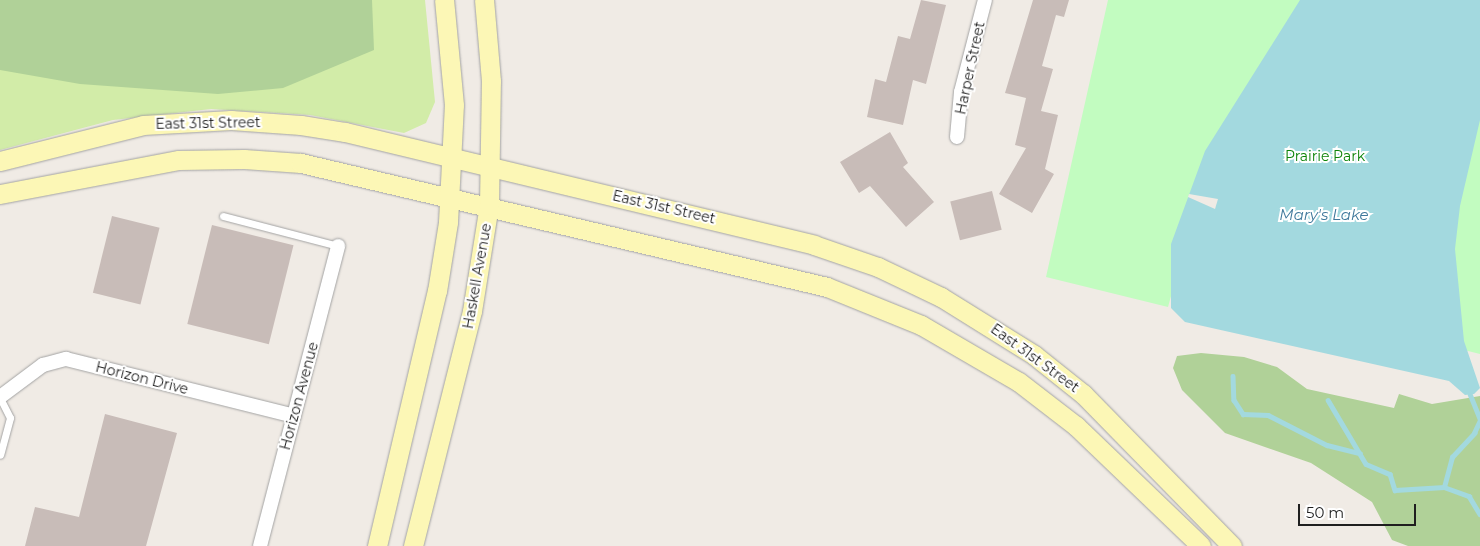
<!DOCTYPE html>
<html>
<head>
<meta charset="utf-8">
<style>
  body { margin:0 }
  #map { position:relative; width:1480px; height:546px; overflow:hidden; background:#f0ebe5; font-family:Montserrat,sans-serif }
  div>[style] { position:absolute }
  .grass>* { inset:0; background:#d2eca8 }
  .forest>* { inset:0; background:#b0d198 }
  .park>* { inset:0; background:#c2fcc0 }
  .water>* { inset:0; background:#a3d9df }
  .pier>* { inset:0; background:#f0ebe5 }
  .stream>* { height:4.5px; margin:-2.25px; padding:0 2.25px; transform-origin:2.25px; border-radius:2.25px; background:#a3d9df }
  .building>* { inset:0; background:#c8bcb8; transform-origin:0 0 }
  .roads { filter:drop-shadow(0 0 1px #a3a3a3) drop-shadow(0 0 1px #a3a3a3) }
  .lane>* { height:7px; margin:-3.5px; padding:0 3.5px; transform-origin:3.5px; border-radius:3.5px; background:#fff }
  .street>* { height:14px; margin:-7px; padding:0 7px; transform-origin:7px; border-radius:7px; background:#fff }
  .secondary>* { height:19px; margin:-9.5px; padding:0 9.5px; transform-origin:9.5px; border-radius:9.5px; background:#fcf7b6 }
  span { translate:-50% -50%; white-space:nowrap; text-align:center; line-height:1.15; -webkit-text-stroke:4px #fff; paint-order:stroke }
  .street-label { font-size:14px; color:#1f1f1f }
  .park-label { font-size:14px; color:#0c8307 }
  .water-label { font-size:15px; color:#3f789b; font-style:italic }
  .scale { position:absolute; left:1298px; top:504px; width:118px; height:22px; box-sizing:border-box; border:2px solid #1f1f1f; border-top:0; padding-left:6px; font-size:15px; line-height:18px; white-space:nowrap; color:#1f1f1f; -webkit-text-stroke:4px #fff; paint-order:stroke }
</style>
</head>
<body>
<div id="map">
  <div class="grass">
    <div style="clip-path:polygon(0 0,425px 0,435px 102px,426px 123px,404px 133px,310px 115px,211px 109px,113px 120px,0 150px)"></div>
  </div>
  <div class="forest">
    <div style="clip-path:polygon(0 0,372px 0,374px 50px,283px 88px,218px 94px,80px 84px,0 70px)"></div>
    <div style="clip-path:polygon(1201px 353px,1244px 357px,1277px 367px,1307px 389px,1394px 408px,1399px 394px,1432px 404px,1480px 396px,1480px 546px,1408px 546px,1392px 540px,1372px 502px,1311px 463px,1225px 433px,1182px 390px,1173px 368px,1177px 356px)"></div>
  </div>
  <div class="park">
    <div style="clip-path:polygon(1108px 0,1480px 0,1480px 354px,1176px 278px,1168px 307px,1046px 277px)"></div>
  </div>
  <div class="water">
    <div style="clip-path:polygon(1300px 0,1480px 0,1480px 120px,1460px 206px,1455px 249px,1464px 341px,1480px 388px,1474px 394px,1465px 395px,1449px 381px,1185px 322px,1171px 308px,1171px 244px,1205px 151px)"></div>
  </div>
  <div class="pier">
    <div style="clip-path:polygon(1189px 194px,1218px 199px,1215px 209px,1188px 197px)"></div>
  </div>
  <div class="stream">
    <div style="left:1233px;top:376px;width:24px;rotate:88deg"></div>
    <div style="left:1234px;top:400px;width:17px;rotate:57deg"></div>
    <div style="left:1243px;top:414px;width:25px;rotate:2deg"></div>
    <div style="left:1268px;top:415px;width:66px;rotate:27deg"></div>
    <div style="left:1327px;top:445px;width:34px;rotate:14deg"></div>
    <div style="left:1328px;top:400px;width:74px;rotate:59.3deg"></div>
    <div style="left:1366px;top:464px;width:26px;rotate:23deg"></div>
    <div style="left:1390px;top:474px;width:17px;rotate:73deg"></div>
    <div style="left:1395px;top:490px;width:49px;rotate:-3.5deg"></div>
    <div style="left:1444px;top:487px;width:27px;rotate:20deg"></div>
    <div style="left:1469px;top:496px;width:21px;rotate:59deg"></div>
    <div style="left:1444px;top:487px;width:31px;rotate:-75deg"></div>
    <div style="left:1452px;top:457px;width:33px;rotate:-47deg"></div>
    <div style="left:1474px;top:433px;width:14px;rotate:-65deg"></div>
    <div style="left:1480px;top:420px;width:27px;rotate:-112deg"></div>
  </div>
  <div class="building">
    <div style="clip-path:polygon(921px 0,946px 5px,926px 84px,913px 80px,903px 125px,867px 117px,875px 79px,886px 82px,898px 36px,910px 39px)"></div>
    <div style="clip-path:polygon(1033px 0,1069px 0,1064px 17px,1056px 15px,1042px 66px,1053px 69px,1041px 111px,1058px 115px,1045px 169px,1054px 174px,1032px 213px,999px 194px,1026px 148px,1015px 145px,1026px 98px,1005px 93px)"></div>
    <div style="clip-path:polygon(890px 132px,908px 163px,903px 167px,934px 202px,906px 227px,870px 186px,859px 193px,840px 162px)"></div>
    <div style="left:992px;top:191px;width:40px;height:43px;rotate:76deg"></div>
    <div style="left:112px;top:216px;width:49px;height:79px;rotate:14deg"></div>
    <div style="left:212px;top:225px;width:84px;height:102px;rotate:14deg"></div>
    <div style="clip-path:polygon(105px 414px,177px 433px,146px 546px,25px 546px,35px 507px,79px 517px)"></div>
  </div>
  <div class="roads">
    <div class="lane">
      <div style="left:223px;top:216px;width:119px;rotate:14.6deg"></div>
      <div style="left:0;top:398px;width:22px;rotate:63deg"></div>
      <div style="left:10px;top:418px;width:38px;rotate:105deg"></div>
    </div>
    <div class="street">
      <div style="left:957px;top:137px;width:45px;rotate:-84.9deg"></div>
      <div style="left:961px;top:92px;width:95px;rotate:-75.4deg"></div>
      <div style="left:0;top:397px;width:54px;rotate:-36.7deg"></div>
      <div style="left:43px;top:365px;width:24px;rotate:-15deg"></div>
      <div style="left:66px;top:359px;width:235px;rotate:14deg"></div>
      <div style="left:260px;top:546px;width:310px;rotate:-75.4deg"></div>
    </div>
    <div class="secondary">
      <div style="left:0;top:161px;width:147px;rotate:-14.1deg"></div>
      <div style="left:143px;top:125px;width:88px;rotate:-3.3deg"></div>
      <div style="left:231px;top:120px;width:70px;rotate:4.1deg"></div>
      <div style="left:301px;top:125px;width:45px;rotate:9deg"></div>
      <div style="left:345px;top:132px;width:482px;rotate:13.5deg"></div>
      <div style="left:814px;top:245px;width:68px;rotate:19deg"></div>
      <div style="left:878px;top:267px;width:70px;rotate:25.5deg"></div>
      <div style="left:941px;top:297px;width:110px;rotate:31.9deg"></div>
      <div style="left:1034px;top:355px;width:63px;rotate:38.5deg"></div>
      <div style="left:1083px;top:394px;width:213px;rotate:45.6deg"></div>
      <div style="left:0;top:194px;width:182px;rotate:-10.8deg"></div>
      <div style="left:179px;top:160px;width:65px;rotate:-0.9deg"></div>
      <div style="left:244px;top:159px;width:57px;rotate:4deg"></div>
      <div style="left:301px;top:163px;width:540px;rotate:13.26deg"></div>
      <div style="left:827px;top:287px;width:101px;rotate:22deg"></div>
      <div style="left:921px;top:325px;width:113px;rotate:30.2deg"></div>
      <div style="left:1019px;top:382px;width:72px;rotate:37.7deg"></div>
      <div style="left:1076px;top:426px;width:173px;rotate:43.8deg"></div>
      <div style="left:377px;top:546px;width:262px;rotate:-76.8deg"></div>
      <div style="left:437px;top:291px;width:70px;rotate:-80.9deg"></div>
      <div style="left:448px;top:222px;width:117px;rotate:-87.1deg"></div>
      <div style="left:454px;top:105px;width:105px;rotate:-95.4deg"></div>
      <div style="left:413px;top:546px;width:242px;rotate:-75.9deg"></div>
      <div style="left:472px;top:311px;width:107px;rotate:-80.9deg"></div>
      <div style="left:489px;top:205px;width:124px;rotate:-89.1deg"></div>
      <div style="left:491px;top:81px;width:81px;rotate:-94.9deg"></div>
    </div>
  </div>
  <div class="street-label">
    <span style="left:970px;top:68px;rotate:-78deg">Harper Street</span>
    <span style="left:208px;top:123px;rotate:-1deg">East 31st Street</span>
    <span style="left:664px;top:207px;rotate:13deg">East 31st Street</span>
    <span style="left:477px;top:276px;rotate:-80deg">Haskell Avenue</span>
    <span style="left:1035px;top:358px;rotate:36deg">East 31st Street</span>
    <span style="left:142px;top:378px;rotate:14deg">Horizon Drive</span>
    <span style="left:299px;top:396px;rotate:-75deg">Horizon Avenue</span>
  </div>
  <div class="park-label">
    <span style="left:1325px;top:156px">Prairie Park</span>
  </div>
  <div class="water-label">
    <span style="left:1324px;top:215px">Mary's Lake</span>
  </div>
  <div class="scale">50 m</div>
</div>
</body>
</html>
